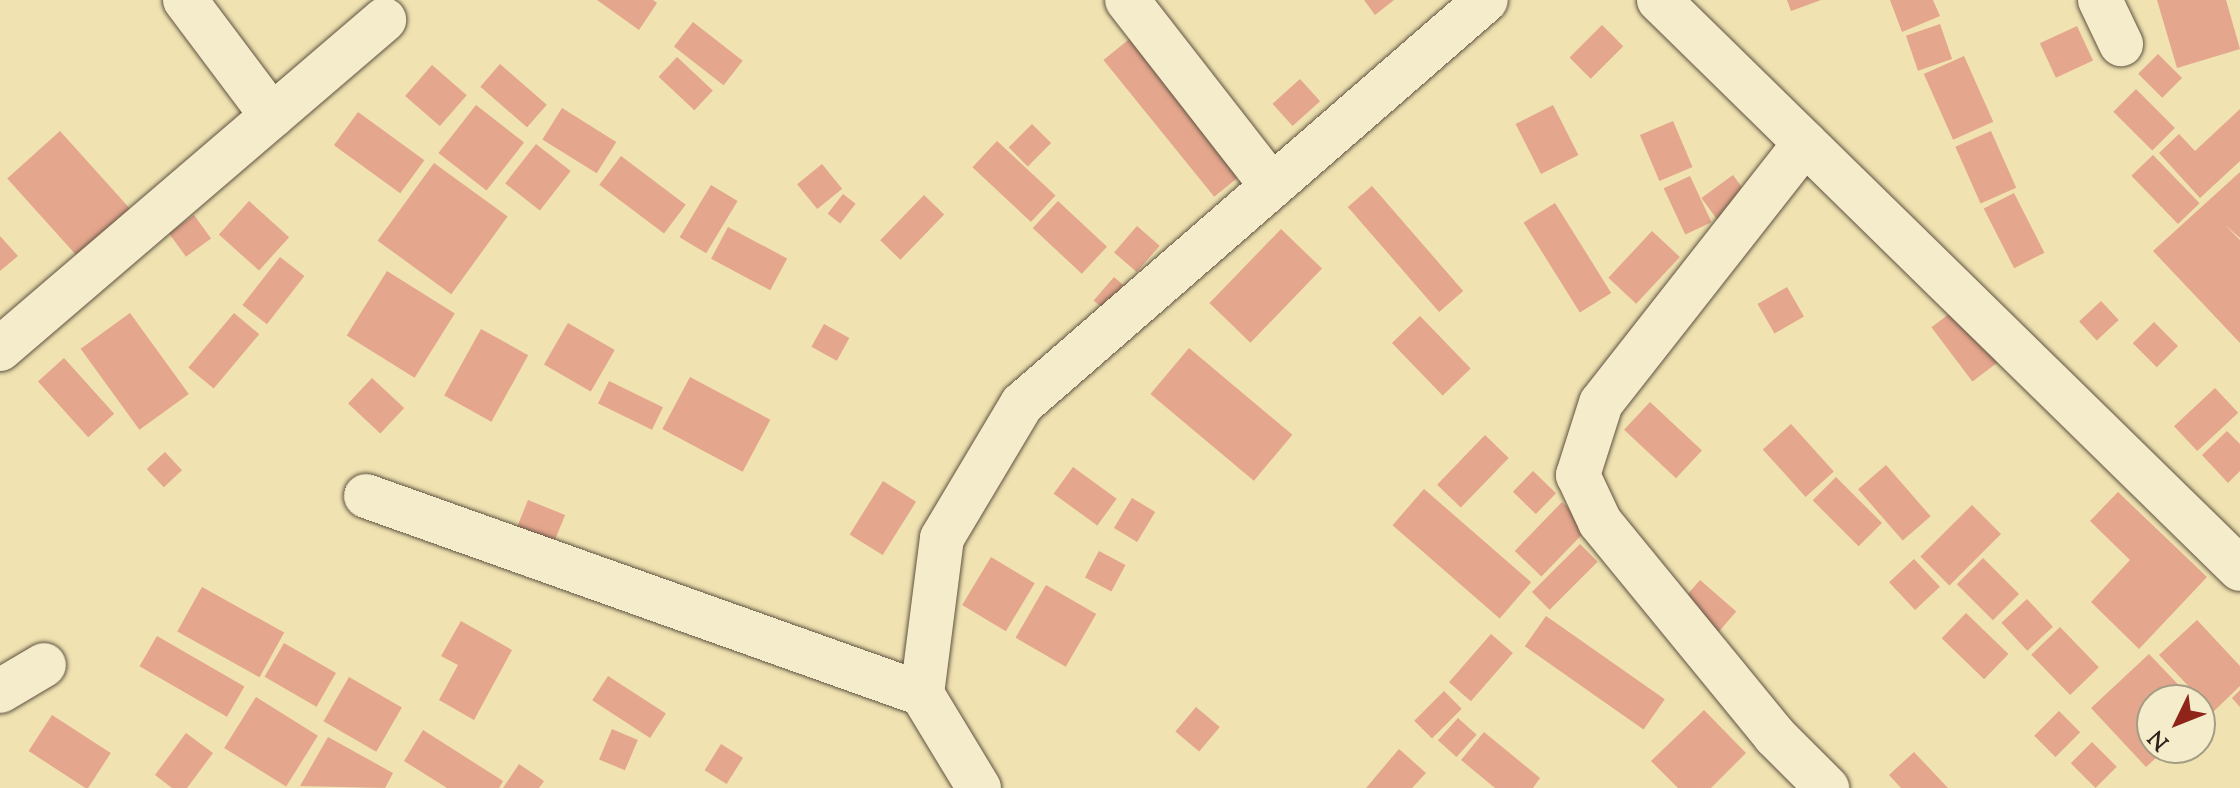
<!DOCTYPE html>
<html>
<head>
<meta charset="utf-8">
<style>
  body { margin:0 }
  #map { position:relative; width:2240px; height:788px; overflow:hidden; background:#f0e2b1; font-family:"Sorts Mill Goudy",serif }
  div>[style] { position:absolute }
  .building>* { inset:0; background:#e4a68d; transform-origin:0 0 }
  .roads { filter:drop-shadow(0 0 2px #5e5341) drop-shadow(0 0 2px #5e5341) }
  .minor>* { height:44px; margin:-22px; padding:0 22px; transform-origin:22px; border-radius:22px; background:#f5eccc }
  span { translate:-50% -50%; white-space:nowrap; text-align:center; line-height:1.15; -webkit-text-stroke:6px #f5eccc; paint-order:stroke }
  .north { position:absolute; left:2136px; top:684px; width:80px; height:80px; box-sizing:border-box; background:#f5eccc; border:2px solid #a59c86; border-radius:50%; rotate:227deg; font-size:22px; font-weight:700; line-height:32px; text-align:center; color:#2e231c }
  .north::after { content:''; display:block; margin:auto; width:28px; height:36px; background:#8f2418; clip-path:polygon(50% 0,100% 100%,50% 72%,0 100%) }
</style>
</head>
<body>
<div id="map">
  <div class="building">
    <div style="clip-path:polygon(597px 0,653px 0,657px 3px,639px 30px)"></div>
    <div style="clip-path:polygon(1364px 0,1394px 0,1375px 15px)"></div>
    <div style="clip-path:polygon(1787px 0,1821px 0,1791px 11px)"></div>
    <div style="clip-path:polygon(1890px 0,1933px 0,1940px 16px,1902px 32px)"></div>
    <div style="clip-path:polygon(2157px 0,2226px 0,2240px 49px,2177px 68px)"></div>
    <div style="left:693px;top:22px;width:63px;height:31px;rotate:38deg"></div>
    <div style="left:1940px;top:24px;width:37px;height:36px;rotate:71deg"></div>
    <div style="left:1602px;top:25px;width:30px;height:46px;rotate:45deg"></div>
    <div style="left:2077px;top:26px;width:38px;height:41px;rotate:65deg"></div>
    <div style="left:1133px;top:36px;width:176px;height:38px;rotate:51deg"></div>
    <div style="left:2158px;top:54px;width:34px;height:28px;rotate:45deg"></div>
    <div style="left:1964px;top:56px;width:72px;height:44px;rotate:66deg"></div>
    <div style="left:677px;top:57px;width:49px;height:27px;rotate:43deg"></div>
    <div style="left:500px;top:64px;width:62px;height:30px;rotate:41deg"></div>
    <div style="left:432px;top:65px;width:46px;height:41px;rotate:41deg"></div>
    <div style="left:1300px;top:79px;width:30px;height:37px;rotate:48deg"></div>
    <div style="left:2136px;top:89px;width:55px;height:32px;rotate:45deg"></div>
    <div style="left:476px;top:105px;width:61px;height:61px;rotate:38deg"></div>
    <div style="left:1553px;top:105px;width:56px;height:42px;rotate:63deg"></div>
    <div style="left:562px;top:108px;width:64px;height:37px;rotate:32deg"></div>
    <div style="clip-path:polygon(2240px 109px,2240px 161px,2200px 198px,2159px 153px,2179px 134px,2195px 151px)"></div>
    <div style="left:358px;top:112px;width:82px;height:41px;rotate:36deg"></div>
    <div style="left:1673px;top:121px;width:50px;height:36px;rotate:67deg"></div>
    <div style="left:1032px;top:124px;width:27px;height:33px;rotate:45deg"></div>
    <div style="left:60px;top:131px;width:108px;height:71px;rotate:48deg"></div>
    <div style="left:1991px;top:131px;width:62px;height:39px;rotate:66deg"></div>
    <div style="left:997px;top:141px;width:80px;height:36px;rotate:43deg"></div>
    <div style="left:536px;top:144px;width:44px;height:50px;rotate:38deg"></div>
    <div style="left:2153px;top:155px;width:67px;height:30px;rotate:46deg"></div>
    <div style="left:621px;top:156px;width:81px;height:36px;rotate:37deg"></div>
    <div style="left:434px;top:163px;width:91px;height:96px;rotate:36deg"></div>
    <div style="left:822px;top:164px;width:32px;height:32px;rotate:51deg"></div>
    <div style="clip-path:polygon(2240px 172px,2240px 238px,2225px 225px,2240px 240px,2240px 343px,2153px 251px)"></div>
    <div style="left:1733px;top:175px;width:32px;height:39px;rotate:54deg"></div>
    <div style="left:1690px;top:176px;width:51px;height:29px;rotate:65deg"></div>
    <div style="left:711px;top:185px;width:31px;height:61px;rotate:31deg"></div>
    <div style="left:1372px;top:186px;width:139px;height:32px;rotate:49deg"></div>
    <div style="left:2014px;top:193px;width:67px;height:34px;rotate:63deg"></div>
    <div style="left:843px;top:194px;width:16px;height:25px;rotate:38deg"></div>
    <div style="left:924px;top:195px;width:28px;height:63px;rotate:44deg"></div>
    <div style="left:249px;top:201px;width:54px;height:45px;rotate:42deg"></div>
    <div style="left:1058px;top:201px;width:67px;height:37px;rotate:43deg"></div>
    <div style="left:1555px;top:203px;width:106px;height:37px;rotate:58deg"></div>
    <div style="left:194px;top:215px;width:29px;height:31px;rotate:54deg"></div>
    <div style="left:1137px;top:226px;width:30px;height:35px;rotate:41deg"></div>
    <div style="left:728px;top:227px;width:67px;height:36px;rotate:28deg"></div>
    <div style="left:1281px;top:229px;width:57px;height:103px;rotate:44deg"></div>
    <div style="left:1652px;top:231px;width:38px;height:64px;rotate:43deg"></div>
    <div style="clip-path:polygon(0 236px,18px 256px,0 271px)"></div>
    <div style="left:280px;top:257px;width:31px;height:61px;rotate:38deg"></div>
    <div style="left:387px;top:271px;width:80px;height:76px;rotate:32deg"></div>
    <div style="left:1114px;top:277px;width:30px;height:31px;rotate:41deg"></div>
    <div style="left:1787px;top:287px;width:34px;height:34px;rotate:60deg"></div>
    <div style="left:2101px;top:301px;width:26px;height:30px;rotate:47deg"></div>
    <div style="left:1961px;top:305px;width:68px;height:37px;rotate:53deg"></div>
    <div style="left:130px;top:313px;width:100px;height:61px;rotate:54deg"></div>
    <div style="left:234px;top:313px;width:33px;height:71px;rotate:40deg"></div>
    <div style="left:1420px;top:316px;width:73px;height:39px;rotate:46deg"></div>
    <div style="left:2154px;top:322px;width:34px;height:30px;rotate:45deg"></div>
    <div style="left:568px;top:323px;width:54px;height:48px;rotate:30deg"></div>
    <div style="left:824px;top:324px;width:29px;height:26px;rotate:29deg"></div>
    <div style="left:481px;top:329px;width:54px;height:76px;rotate:29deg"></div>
    <div style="left:1189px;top:348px;width:135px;height:60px;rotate:40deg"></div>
    <div style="left:64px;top:358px;width:75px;height:35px;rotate:48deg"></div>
    <div style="left:690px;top:377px;width:91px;height:59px;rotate:28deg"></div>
    <div style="left:372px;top:378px;width:44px;height:35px;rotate:43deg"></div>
    <div style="left:609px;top:381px;width:60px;height:25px;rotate:26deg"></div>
    <div style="left:2215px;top:388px;width:34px;height:56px;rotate:47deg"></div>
    <div style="left:1650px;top:402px;width:71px;height:38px;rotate:43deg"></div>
    <div style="left:1791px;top:424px;width:64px;height:38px;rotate:48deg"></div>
    <div style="clip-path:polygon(2227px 431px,2240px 444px,2240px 471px,2228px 483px,2202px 455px)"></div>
    <div style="left:1485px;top:435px;width:33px;height:69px;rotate:44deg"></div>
    <div style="left:165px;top:452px;width:25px;height:25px;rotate:47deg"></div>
    <div style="left:1886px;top:465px;width:68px;height:37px;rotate:49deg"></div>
    <div style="left:1073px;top:467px;width:54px;height:33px;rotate:36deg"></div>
    <div style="left:1533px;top:471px;width:32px;height:29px;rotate:44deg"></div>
    <div style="left:1836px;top:477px;width:65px;height:33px;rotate:45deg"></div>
    <div style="left:883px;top:481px;width:39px;height:63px;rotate:32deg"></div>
    <div style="left:1424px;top:489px;width:142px;height:48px;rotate:41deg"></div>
    <div style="clip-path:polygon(2118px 492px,2207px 577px,2139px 649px,2091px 602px,2130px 560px,2090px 521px)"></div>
    <div style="left:1132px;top:498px;width:27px;height:35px;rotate:31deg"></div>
    <div style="left:528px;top:500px;width:40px;height:37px;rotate:22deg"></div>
    <div style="left:1562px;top:502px;width:37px;height:68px;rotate:44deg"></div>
    <div style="left:1972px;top:505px;width:41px;height:73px;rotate:45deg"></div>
    <div style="left:1580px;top:544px;width:25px;height:68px;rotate:45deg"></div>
    <div style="left:1099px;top:551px;width:30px;height:30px;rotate:28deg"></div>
    <div style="left:991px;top:557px;width:51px;height:56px;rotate:31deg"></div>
    <div style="left:1983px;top:558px;width:51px;height:37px;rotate:45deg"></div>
    <div style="left:1914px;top:559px;width:38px;height:34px;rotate:47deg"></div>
    <div style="left:1700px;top:580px;width:48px;height:35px;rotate:41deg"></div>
    <div style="left:1046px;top:585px;width:58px;height:61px;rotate:30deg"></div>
    <div style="left:202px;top:587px;width:94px;height:51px;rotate:29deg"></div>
    <div style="left:2027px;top:599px;width:38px;height:35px;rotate:47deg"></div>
    <div style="left:1966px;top:613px;width:59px;height:35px;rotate:44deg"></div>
    <div style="left:1546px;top:616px;width:145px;height:37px;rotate:35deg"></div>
    <div style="clip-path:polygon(2197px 620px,2240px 666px,2240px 686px,2213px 712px,2159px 655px)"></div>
    <div style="clip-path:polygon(461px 621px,512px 650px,474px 720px,439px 700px,458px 665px,441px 656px)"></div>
    <div style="left:2060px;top:627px;width:56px;height:40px;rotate:46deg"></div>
    <div style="left:1491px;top:634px;width:29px;height:64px;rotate:41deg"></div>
    <div style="left:157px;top:636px;width:101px;height:35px;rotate:30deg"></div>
    <div style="left:284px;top:643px;width:60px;height:39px;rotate:30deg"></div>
    <div style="clip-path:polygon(2149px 654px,2193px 700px,2152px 700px,2152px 748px,2167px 748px,2146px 767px,2091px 708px)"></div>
    <div style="left:608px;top:676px;width:69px;height:29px;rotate:33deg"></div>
    <div style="left:349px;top:677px;width:61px;height:51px;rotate:30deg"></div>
    <div style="clip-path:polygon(2240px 690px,2240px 707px,2232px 698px)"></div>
    <div style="left:1444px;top:691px;width:25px;height:42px;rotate:45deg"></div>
    <div style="left:256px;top:697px;width:73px;height:60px;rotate:32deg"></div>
    <div style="left:1196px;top:707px;width:31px;height:32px;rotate:40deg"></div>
    <div style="clip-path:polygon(1704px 710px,1746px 753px,1711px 788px,1678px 788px,1651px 761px)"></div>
    <div style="left:2059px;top:711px;width:30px;height:35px;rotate:45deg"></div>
    <div style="left:52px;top:715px;width:70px;height:43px;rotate:33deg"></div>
    <div style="left:1458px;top:718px;width:25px;height:30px;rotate:42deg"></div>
    <div style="left:612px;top:729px;width:28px;height:33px;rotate:23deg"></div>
    <div style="clip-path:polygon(423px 730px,503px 781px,499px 788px,447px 788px,404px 761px)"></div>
    <div style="clip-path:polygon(1484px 732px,1540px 778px,1533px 788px,1495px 788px,1461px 760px)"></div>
    <div style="clip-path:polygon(186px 733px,213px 753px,187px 788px,172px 788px,155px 775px)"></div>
    <div style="clip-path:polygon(328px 737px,393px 773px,385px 788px,300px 786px)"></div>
    <div style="left:2092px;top:742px;width:35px;height:30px;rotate:45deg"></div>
    <div style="left:721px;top:744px;width:26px;height:31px;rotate:32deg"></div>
    <div style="clip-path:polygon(1399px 749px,1426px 773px,1412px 788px,1366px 788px)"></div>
    <div style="clip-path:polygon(1914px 752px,1948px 788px,1901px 788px,1889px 775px)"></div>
    <div style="clip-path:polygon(519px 764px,544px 781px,539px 788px,503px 788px)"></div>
  </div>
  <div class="roads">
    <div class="minor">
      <div style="left:185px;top:0;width:145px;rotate:53.1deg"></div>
      <div style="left:1127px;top:0;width:236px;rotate:52.1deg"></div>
      <div style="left:1659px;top:0;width:813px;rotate:44.4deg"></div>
      <div style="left:2100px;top:0;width:49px;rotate:64.5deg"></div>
      <div style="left:1805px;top:143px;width:330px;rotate:128.1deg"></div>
      <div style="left:1601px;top:403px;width:76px;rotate:107.7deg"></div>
      <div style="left:1578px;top:475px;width:52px;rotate:64.9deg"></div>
      <div style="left:1600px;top:522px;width:276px;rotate:50.7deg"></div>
      <div style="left:1775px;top:736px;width:74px;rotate:45deg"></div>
      <div style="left:0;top:349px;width:506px;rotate:-40.59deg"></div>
      <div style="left:366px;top:496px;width:590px;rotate:19.6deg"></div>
      <div style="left:922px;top:694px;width:110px;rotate:58.8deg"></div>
      <div style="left:0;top:691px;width:51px;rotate:-30.6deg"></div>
      <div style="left:922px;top:694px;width:157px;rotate:-82.7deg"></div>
      <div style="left:942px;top:538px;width:156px;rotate:-59.2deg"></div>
      <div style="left:1022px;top:404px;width:615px;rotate:-41.05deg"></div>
    </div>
  </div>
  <div class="north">N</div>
</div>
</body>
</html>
